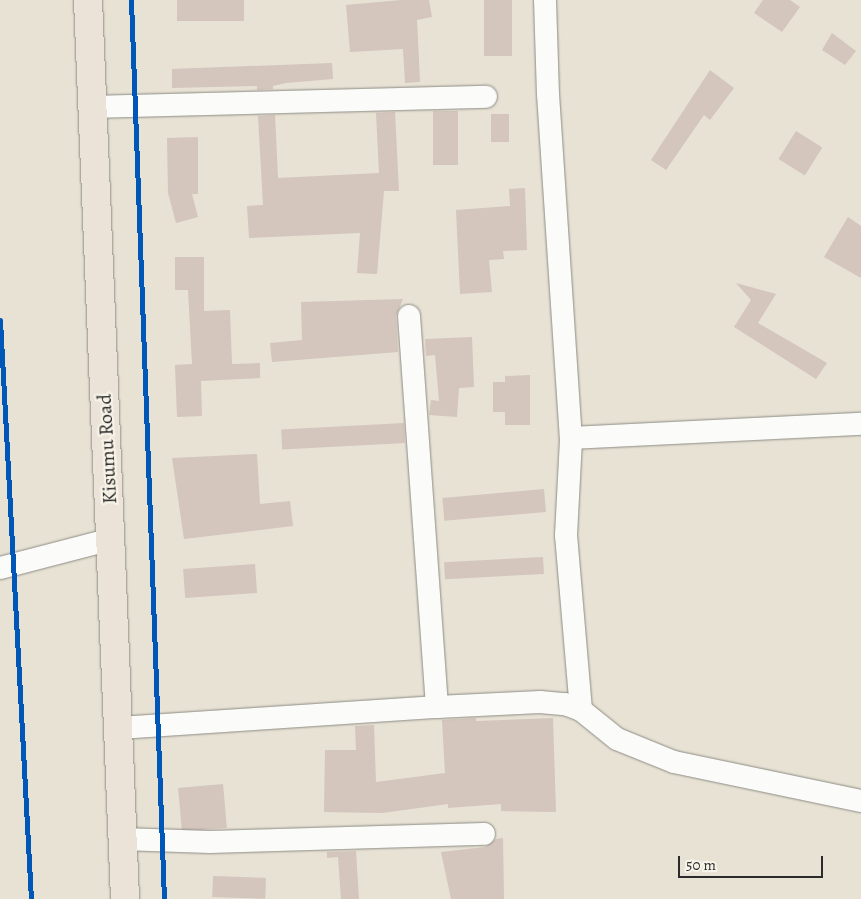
<!DOCTYPE html>
<html>
<head>
<meta charset="utf-8">
<style>
  body { margin:0 }
  #map { position:relative; width:861px; height:899px; overflow:hidden; background:#e7e2d4; font-family:Alegreya,serif }
  div>[style] { position:absolute }
  .building>* { inset:0; background:#d4c5bd; transform-origin:0 0 }
  .roads { filter:drop-shadow(0 0 1px #8e8c85) drop-shadow(0 0 1px #8e8c85) }
  .minor>* { height:22px; margin:-11px; padding:0 11px; transform-origin:11px; border-radius:11px; background:#fbfbf9 }
  .highway>* { height:28px; margin:-14px; padding:0 14px; transform-origin:14px; border-radius:14px; background:#ebe3d8 }
  .cycleway>* { height:5px; margin:-2.5px; padding:0 2.5px; transform-origin:2.5px; border-radius:2.5px; background:#0057b8 }
  span { translate:-50% -50%; white-space:nowrap; text-align:center; line-height:1.15; -webkit-text-stroke:4.5px #f7f3e8; paint-order:stroke }
  .street-label { font-size:20px; color:#2b2b2b }
  .scale { position:absolute; left:678px; top:856px; width:145px; height:22px; box-sizing:border-box; border:2px solid #2b2b2b; border-top:0; padding-left:6px; font-size:15px; line-height:18px; white-space:nowrap; color:#2b2b2b; -webkit-text-stroke:4px #f7f3e8; paint-order:stroke }
</style>
</head>
<body>
<div id="map">
  <div class="building">
    <div style="left:177px;top:0;width:67px;height:21px"></div>
    <div style="clip-path:polygon(401px 0,429px 0,432px 17px,417px 20px,420px 82px,405px 83px,403px 49px,350px 52px,346px 5px)"></div>
    <div style="left:484px;top:0;width:28px;height:56px"></div>
    <div style="clip-path:polygon(763px 0,790px 0,800px 7px,782px 32px,754px 13px)"></div>
    <div style="clip-path:polygon(832px 33px,856px 51px,845px 65px,822px 50px)"></div>
    <div style="clip-path:polygon(332px 63px,333px 79px,286px 83px,273px 86px,273px 89px,257px 90px,257px 86px,172px 88px,172px 69px)"></div>
    <div style="clip-path:polygon(710px 70px,734px 88px,710px 120px,704px 115px,666px 170px,651px 160px)"></div>
    <div style="left:433px;top:111px;width:25px;height:54px"></div>
    <div style="clip-path:polygon(395px 112px,399px 191px,384px 191px,377px 274px,357px 273px,360px 233px,249px 238px,247px 206px,263px 205px,258px 116px,275px 115px,278px 178px,379px 173px,376px 113px)"></div>
    <div style="left:491px;top:114px;width:18px;height:28px"></div>
    <div style="left:796px;top:131px;width:31px;height:33px;rotate:32deg"></div>
    <div style="clip-path:polygon(198px 137px,198px 194px,192px 194px,198px 217px,176px 223px,168px 193px,167px 138px)"></div>
    <div style="clip-path:polygon(525px 188px,527px 250px,503px 251px,504px 259px,489px 260px,492px 292px,460px 294px,456px 210px,510px 206px,509px 189px)"></div>
    <div style="clip-path:polygon(848px 217px,861px 226px,861px 278px,824px 257px)"></div>
    <div style="clip-path:polygon(175px 257px,204px 257px,204px 311px,230px 310px,232px 364px,260px 363px,260px 378px,201px 381px,202px 416px,177px 417px,175px 365px,192px 364px,188px 290px,175px 290px)"></div>
    <div style="clip-path:polygon(736px 283px,776px 294px,758px 323px,827px 363px,816px 379px,734px 327px,751px 300px)"></div>
    <div style="clip-path:polygon(403px 299px,396px 316px,398px 352px,272px 362px,270px 343px,302px 340px,301px 302px)"></div>
    <div style="clip-path:polygon(472px 337px,474px 387px,459px 388px,457px 417px,429px 415px,431px 400px,439px 401px,435px 355px,426px 356px,425px 339px)"></div>
    <div style="clip-path:polygon(530px 375px,530px 425px,505px 425px,505px 412px,493px 412px,493px 382px,505px 382px,505px 376px)"></div>
    <div style="left:404px;top:423px;width:20px;height:123px;rotate:87deg"></div>
    <div style="clip-path:polygon(257px 454px,260px 504px,290px 501px,293px 526px,184px 539px,172px 458px)"></div>
    <div style="left:544px;top:489px;width:23px;height:102px;rotate:85deg"></div>
    <div style="left:543px;top:557px;width:17px;height:99px;rotate:87deg"></div>
    <div style="left:255px;top:564px;width:29px;height:72px;rotate:86deg"></div>
    <div style="clip-path:polygon(476px 718px,476px 721px,553px 718px,556px 812px,501px 811px,501px 804px,448px 808px,448px 804px,382px 813px,324px 812px,325px 750px,356px 750px,355px 726px,374px 725px,376px 782px,445px 773px,442px 720px)"></div>
    <div style="left:223px;top:784px;width:44px;height:45px;rotate:85deg"></div>
    <div style="clip-path:polygon(503px 838px,504px 899px,451px 899px,441px 852px,485px 847px,496px 839px)"></div>
    <div style="clip-path:polygon(356px 851px,359px 899px,341px 899px,338px 857px,327px 858px,327px 852px)"></div>
    <div style="left:213px;top:876px;width:53px;height:21px;rotate:2deg"></div>
  </div>
  <div class="roads">
    <div class="minor">
      <div style="left:545px;top:0;width:94px;rotate:88.2deg"></div>
      <div style="left:548px;top:94px;width:345px;rotate:86.2deg"></div>
      <div style="left:92px;top:107px;width:394px;rotate:-1.5deg"></div>
      <div style="left:409px;top:316px;width:392px;rotate:85.9deg"></div>
      <div style="left:0;top:568px;width:116px;rotate:-14.5deg"></div>
      <div style="left:581px;top:710px;width:176px;rotate:-94.9deg"></div>
      <div style="left:566px;top:535px;width:97px;rotate:-87deg"></div>
      <div style="left:571px;top:438px;width:290px;rotate:-2.8deg"></div>
      <div style="left:119px;top:728px;width:319px;rotate:-3.8deg"></div>
      <div style="left:437px;top:707px;width:103px;rotate:-2.8deg"></div>
      <div style="left:540px;top:702px;width:25px;rotate:5deg"></div>
      <div style="left:565px;top:704px;width:17px;rotate:21deg"></div>
      <div style="left:581px;top:710px;width:46px;rotate:38.9deg"></div>
      <div style="left:617px;top:739px;width:61px;rotate:22deg"></div>
      <div style="left:674px;top:762px;width:191px;rotate:11.8deg"></div>
      <div style="left:122px;top:839px;width:88px;rotate:2deg"></div>
      <div style="left:210px;top:842px;width:274px;rotate:-1.7deg"></div>
    </div>
    <div class="highway">
      <div style="left:88px;top:0;width:900px;rotate:87.64deg"></div>
    </div>
  </div>
  <div class="cycleway">
    <div style="left:131px;top:0;width:900px;rotate:87.9deg"></div>
    <div style="left:0;top:320px;width:580px;rotate:86.94deg"></div>
  </div>
  <div class="street-label">
    <span style="left:107px;top:449px;rotate:-93deg">Kisumu Road</span>
  </div>
  <div class="scale">50 m</div>
</div>
</body>
</html>
